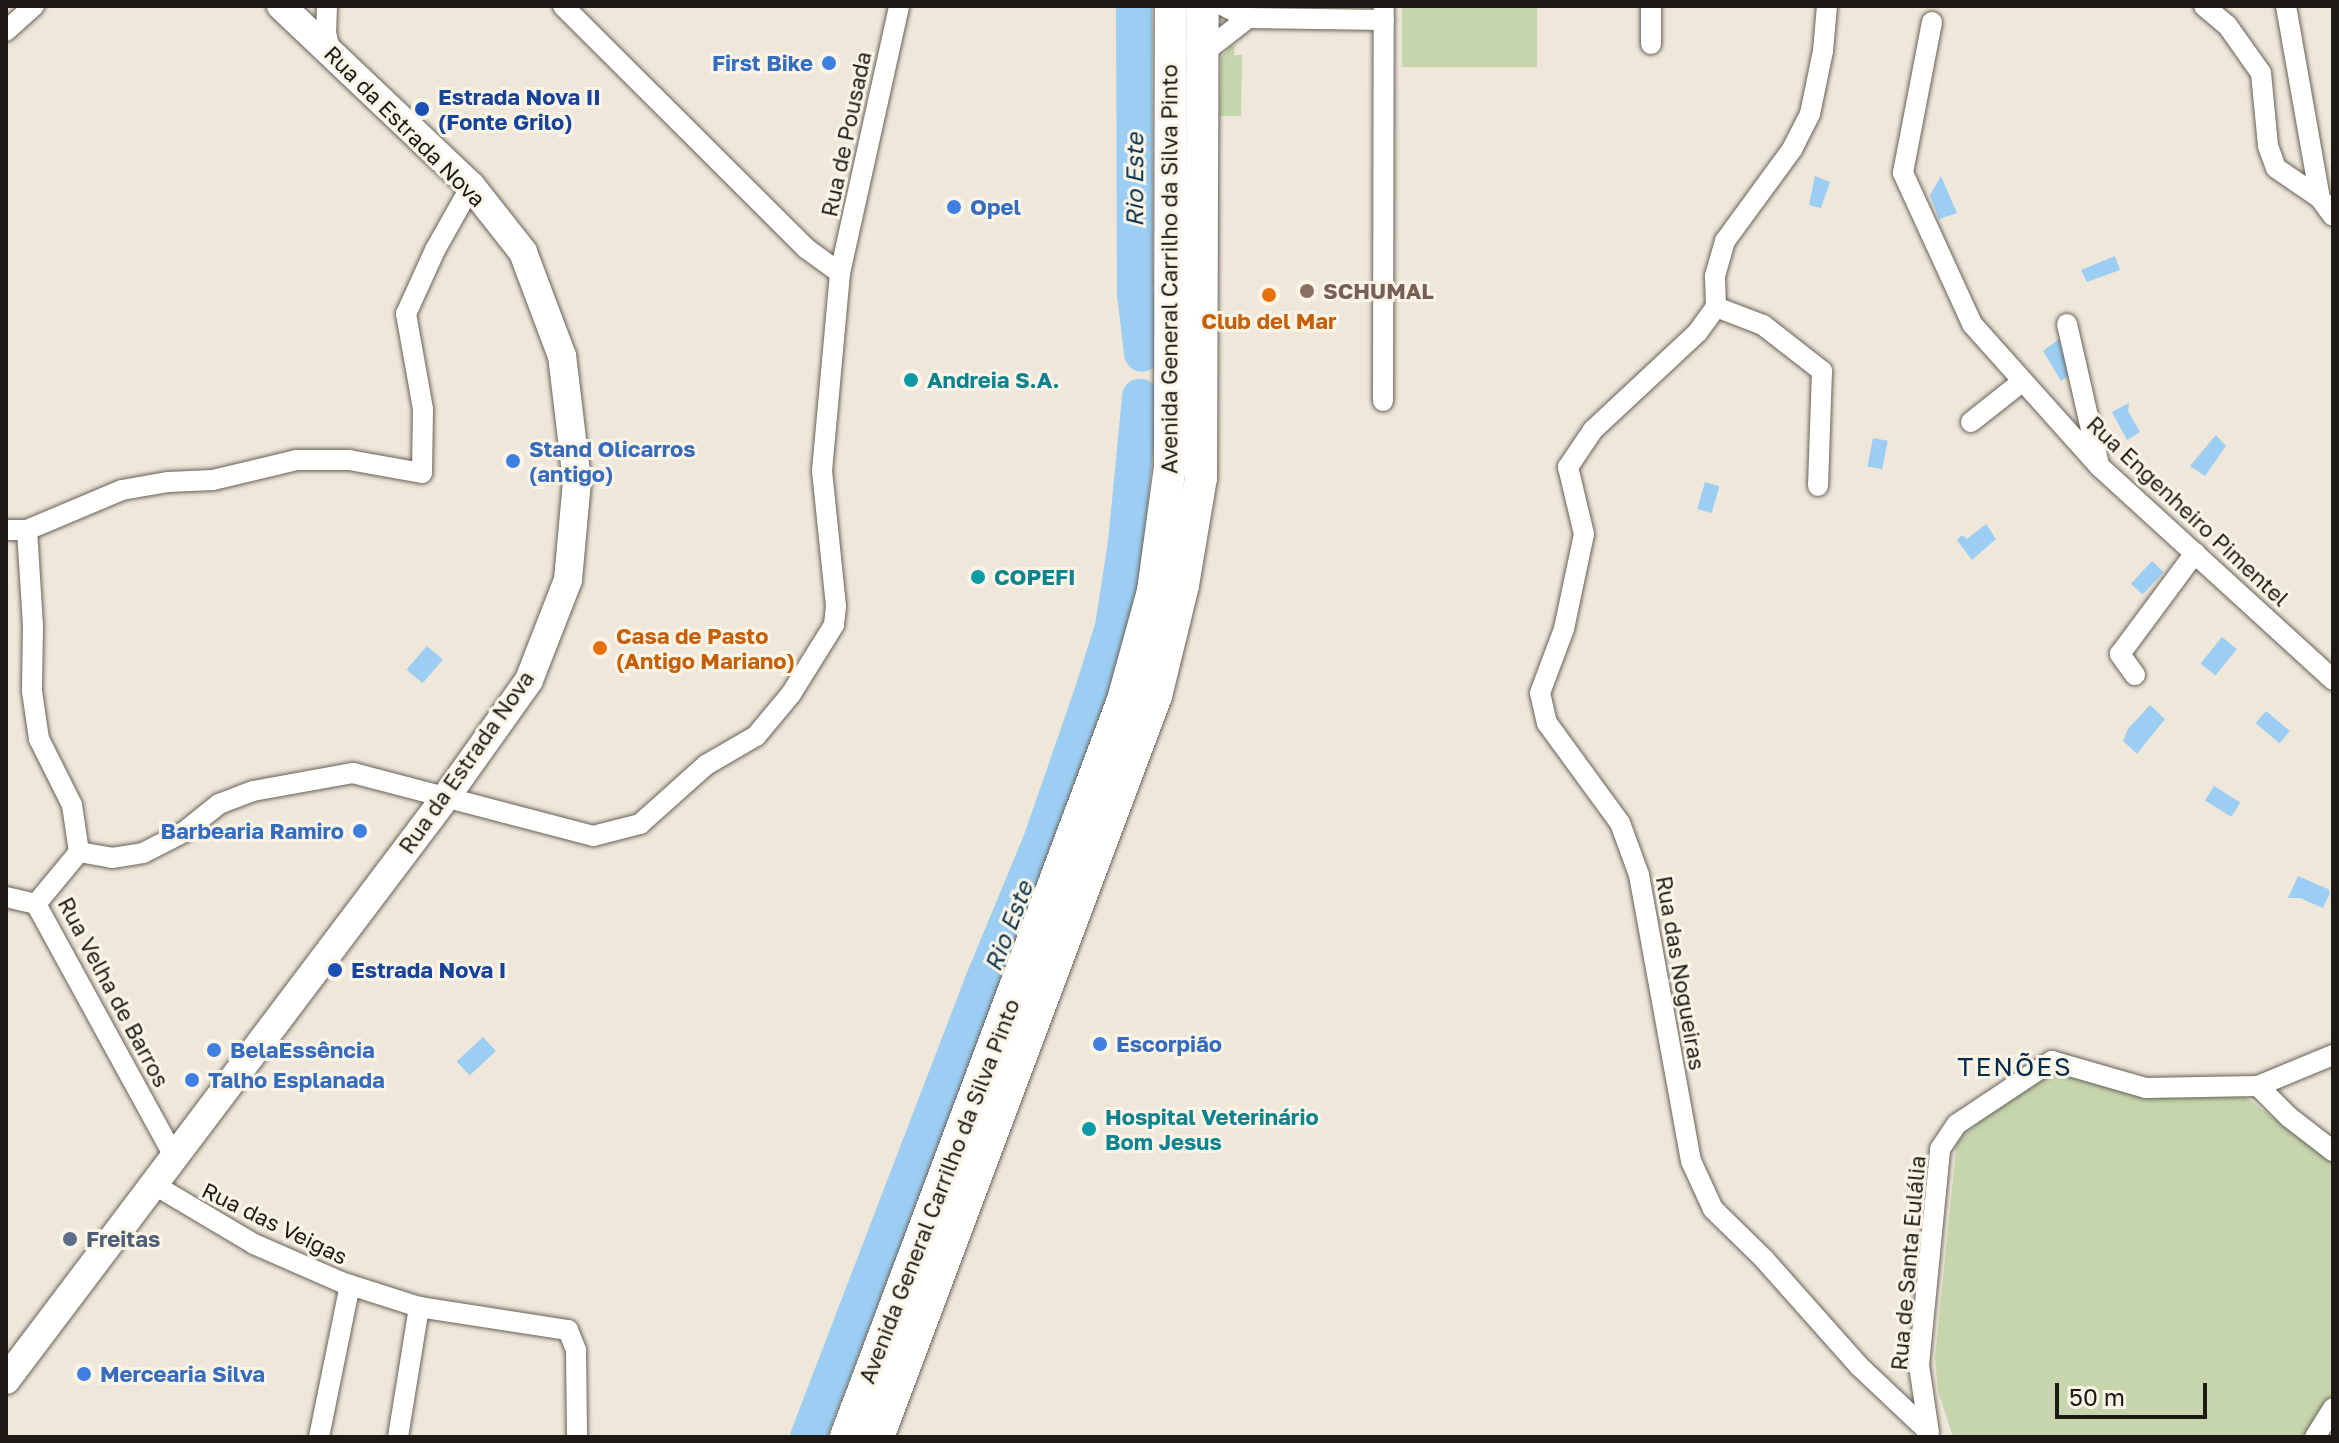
<!DOCTYPE html>
<html>
<head>
<meta charset="utf-8">
<style>
  body { margin:0 }
  #map { position:relative; width:2339px; height:1443px; overflow:hidden; background:#eee7da; font-family:"Golos Text",sans-serif }
  div>[style] { position:absolute }
  .green>* { inset:0; background:#c6d5ac; transform-origin:0 0 }
  .water>* { inset:0; background:#9ccef3; transform-origin:0 0 }
  .river>* { height:36px; margin:-18px; padding:0 18px; transform-origin:18px; border-radius:18px; background:#9ccef3 }
  .roads { filter:drop-shadow(0 0 2px #686257) drop-shadow(0 0 2px #686257) }
  .minor>* { height:20px; margin:-10px; padding:0 10px; transform-origin:10px; border-radius:10px; background:#fff }
  .secondary>* { height:28px; margin:-14px; padding:0 14px; transform-origin:14px; border-radius:14px; background:#fff }
  .primary>* { height:32px; margin:-16px; padding:0 16px; transform-origin:16px; border-radius:16px; background:#fff }
  .dots>* { width:22px; height:22px; translate:-50% -50%; box-sizing:border-box; border:4px solid #fbf5e8; border-radius:50% }
  span { translate:-50% -50%; white-space:nowrap; text-align:center; line-height:1.15; -webkit-text-stroke:6px #fbf5e8; paint-order:stroke }
  .shop-label { font-size:22px; color:#366cbe; font-weight:700 }
  .right { translate:-100% -50%; text-align:right }
  .left { translate:0 -50%; text-align:left }
  .transit-label { font-size:22px; color:#164399; font-weight:700 }
  .street-label { font-size:22px; color:#1d1a16 }
  .education-label { font-size:22px; color:#785e54; font-weight:700 }
  .food-label { font-size:22px; color:#c56008; font-weight:700 }
  .culture-label { font-size:22px; color:#0d838f; font-weight:700 }
  .service-label { font-size:22px; color:#4e5e75; font-weight:700 }
  .water-label { font-size:24px; color:#0e364f; font-style:italic }
  .quarter-label { font-size:26px; color:#022b50; letter-spacing:2px }
  .frame { position:absolute; inset:0; border:8px solid #1d1a16; pointer-events:none }
  .scale { position:absolute; left:2055px; top:1383px; width:152px; height:36px; box-sizing:border-box; border:4px solid #1d1a16; border-top:0; padding-left:10px; font-size:24px; line-height:28px; white-space:nowrap; color:#1d1a16; -webkit-text-stroke:6px #fbf5e8; paint-order:stroke }
</style>
</head>
<body>
<div id="map">
  <div class="green">
    <div style="left:1402px;top:6px;width:135px;height:61px"></div>
    <div style="clip-path:polygon(1230px 46px,1235px 46px,1234px 55px,1242px 55px,1241px 116px,1220px 116px,1221px 58px)"></div>
    <div style="clip-path:polygon(2054px 1064px,2241px 1094px,2333px 1162px,2333px 1394px,2304px 1437px,1953px 1437px,1938px 1391px,1935px 1357px,1957px 1139px)"></div>
  </div>
  <div class="water">
    <div style="clip-path:polygon(1815px 176px,1830px 182px,1821px 208px,1809px 205px)"></div>
    <div style="clip-path:polygon(1941px 176px,1957px 213px,1939px 219px,1930px 195px)"></div>
    <div style="clip-path:polygon(2115px 256px,2120px 270px,2087px 282px,2081px 270px)"></div>
    <div style="clip-path:polygon(2059px 339px,2071px 359px,2074px 373px,2061px 381px,2043px 351px)"></div>
    <div style="clip-path:polygon(2129px 403px,2128px 411px,2140px 432px,2127px 440px,2112px 412px)"></div>
    <div style="clip-path:polygon(2216px 435px,2226px 446px,2205px 476px,2190px 466px)"></div>
    <div style="left:1873px;top:438px;width:15px;height:29px;rotate:11deg"></div>
    <div style="left:1705px;top:482px;width:15px;height:28px;rotate:16deg"></div>
    <div style="clip-path:polygon(1986px 524px,1996px 539px,1972px 560px,1957px 540px,1962px 535px,1967px 539px)"></div>
    <div style="left:2152px;top:561px;width:16px;height:31px;rotate:43deg"></div>
    <div style="left:2222px;top:637px;width:19px;height:34px;rotate:39deg"></div>
    <div style="left:427px;top:646px;width:21px;height:31px;rotate:41deg"></div>
    <div style="clip-path:polygon(2150px 705px,2165px 719px,2137px 754px,2123px 741px,2128px 729px)"></div>
    <div style="left:2266px;top:711px;width:31px;height:16px;rotate:40deg"></div>
    <div style="left:2214px;top:786px;width:31px;height:17px;rotate:32deg"></div>
    <div style="clip-path:polygon(2298px 876px,2328px 889px,2330px 893px,2323px 908px,2300px 898px,2288px 898px)"></div>
    <div style="left:483px;top:1037px;width:19px;height:36px;rotate:47deg"></div>
  </div>
  <div class="river">
    <div style="left:1134px;top:6px;width:288px;rotate:89.8deg"></div>
    <div style="left:1135px;top:294px;width:60px;rotate:83.3deg"></div>
    <div style="left:808px;top:1437px;width:488px;rotate:-69deg"></div>
    <div style="left:983px;top:981px;width:152px;rotate:-67.5deg"></div>
    <div style="left:1041px;top:841px;width:152px;rotate:-70.9deg"></div>
    <div style="left:1091px;top:697px;width:73px;rotate:-72.6deg"></div>
    <div style="left:1113px;top:627px;width:85px;rotate:-81.2deg"></div>
    <div style="left:1126px;top:543px;width:147px;rotate:-84.5deg"></div>
  </div>
  <div class="roads">
    <div class="minor">
      <div style="left:327px;top:6px;width:27px;rotate:92deg"></div>
      <div style="left:326px;top:33px;width:21px;rotate:76deg"></div>
      <div style="left:563px;top:6px;width:344px;rotate:44.9deg"></div>
      <div style="left:807px;top:249px;width:41px;rotate:36deg"></div>
      <div style="left:1224px;top:6px;width:27px;rotate:27deg"></div>
      <div style="left:1248px;top:18px;width:136px;rotate:0.8deg"></div>
      <div style="left:1651px;top:6px;width:38px;rotate:90deg"></div>
      <div style="left:1827px;top:6px;width:45px;rotate:95.1deg"></div>
      <div style="left:1823px;top:51px;width:64px;rotate:101.7deg"></div>
      <div style="left:1810px;top:114px;width:38px;rotate:117deg"></div>
      <div style="left:1793px;top:148px;width:115px;rotate:126.2deg"></div>
      <div style="left:1725px;top:241px;width:37px;rotate:106deg"></div>
      <div style="left:1715px;top:277px;width:30px;rotate:88deg"></div>
      <div style="left:1716px;top:307px;width:31px;rotate:126deg"></div>
      <div style="left:1698px;top:332px;width:144px;rotate:137deg"></div>
      <div style="left:1593px;top:430px;width:45px;rotate:124deg"></div>
      <div style="left:1568px;top:467px;width:69px;rotate:76.6deg"></div>
      <div style="left:1584px;top:534px;width:97px;rotate:101.9deg"></div>
      <div style="left:1564px;top:629px;width:68px;rotate:110.6deg"></div>
      <div style="left:1540px;top:693px;width:31px;rotate:77deg"></div>
      <div style="left:1547px;top:723px;width:124px;rotate:53.9deg"></div>
      <div style="left:1620px;top:823px;width:55px;rotate:69.9deg"></div>
      <div style="left:1639px;top:875px;width:291px;rotate:79.7deg"></div>
      <div style="left:1691px;top:1161px;width:53px;rotate:65.4deg"></div>
      <div style="left:1713px;top:1209px;width:71px;rotate:44.4deg"></div>
      <div style="left:1764px;top:1259px;width:143px;rotate:48.4deg"></div>
      <div style="left:1859px;top:1366px;width:95px;rotate:43.3deg"></div>
      <div style="left:2204px;top:6px;width:30px;rotate:40deg"></div>
      <div style="left:2227px;top:25px;width:59px;rotate:54.7deg"></div>
      <div style="left:2261px;top:73px;width:73px;rotate:84.5deg"></div>
      <div style="left:2268px;top:146px;width:23px;rotate:70deg"></div>
      <div style="left:2276px;top:168px;width:53px;rotate:34.3deg"></div>
      <div style="left:2286px;top:6px;width:195px;rotate:80deg"></div>
      <div style="left:2320px;top:198px;width:22px;rotate:54deg"></div>
      <div style="left:1932px;top:22px;width:154px;rotate:100.9deg"></div>
      <div style="left:1903px;top:173px;width:166px;rotate:65.4deg"></div>
      <div style="left:1972px;top:324px;width:191px;rotate:48.2deg"></div>
      <div style="left:2099px;top:466px;width:317px;rotate:42.4deg"></div>
      <div style="left:6px;top:31px;width:38px;rotate:-42deg"></div>
      <div style="left:1203px;top:53px;width:57px;rotate:-37.9deg"></div>
      <div style="left:1716px;top:307px;width:50px;rotate:21deg"></div>
      <div style="left:1763px;top:325px;width:75px;rotate:37.9deg"></div>
      <div style="left:1822px;top:371px;width:115px;rotate:92deg"></div>
      <div style="left:2067px;top:324px;width:145px;rotate:77.2deg"></div>
      <div style="left:1383px;top:401px;width:395px;rotate:-89.9deg"></div>
      <div style="left:1971px;top:422px;width:66px;rotate:-38.3deg"></div>
      <div style="left:6px;top:530px;width:21px"></div>
      <div style="left:27px;top:530px;width:103px;rotate:-22.8deg"></div>
      <div style="left:122px;top:490px;width:47px;rotate:-9.9deg"></div>
      <div style="left:168px;top:482px;width:45px;rotate:-2.5deg"></div>
      <div style="left:213px;top:480px;width:85px;rotate:-13.5deg"></div>
      <div style="left:296px;top:460px;width:53px"></div>
      <div style="left:349px;top:460px;width:74px;rotate:10.1deg"></div>
      <div style="left:422px;top:473px;width:64px;rotate:-89.1deg"></div>
      <div style="left:423px;top:409px;width:97px;rotate:-100.1deg"></div>
      <div style="left:406px;top:314px;width:70px;rotate:-65.6deg"></div>
      <div style="left:435px;top:250px;width:73px;rotate:-60.6deg"></div>
      <div style="left:27px;top:530px;width:95px;rotate:86.4deg"></div>
      <div style="left:33px;top:625px;width:66px;rotate:90.9deg"></div>
      <div style="left:32px;top:691px;width:49px;rotate:81.7deg"></div>
      <div style="left:39px;top:739px;width:74px;rotate:63.4deg"></div>
      <div style="left:72px;top:805px;width:48px;rotate:81.5deg"></div>
      <div style="left:79px;top:852px;width:67px;rotate:129.6deg"></div>
      <div style="left:36px;top:904px;width:287px;rotate:61.3deg"></div>
      <div style="left:2135px;top:675px;width:26px;rotate:-126deg"></div>
      <div style="left:2120px;top:654px;width:126px;rotate:-53.4deg"></div>
      <div style="left:79px;top:852px;width:34px;rotate:10deg"></div>
      <div style="left:112px;top:858px;width:31px;rotate:-9deg"></div>
      <div style="left:143px;top:853px;width:46px;rotate:-27.1deg"></div>
      <div style="left:184px;top:832px;width:45px;rotate:-38.7deg"></div>
      <div style="left:219px;top:804px;width:36px;rotate:-21deg"></div>
      <div style="left:253px;top:791px;width:102px;rotate:-10.2deg"></div>
      <div style="left:353px;top:773px;width:248px;rotate:14.7deg"></div>
      <div style="left:593px;top:836px;width:49px;rotate:-14.3deg"></div>
      <div style="left:640px;top:824px;width:89px;rotate:-41.8deg"></div>
      <div style="left:706px;top:765px;width:58px;rotate:-30.1deg"></div>
      <div style="left:756px;top:736px;width:55px;rotate:-50.2deg"></div>
      <div style="left:791px;top:694px;width:81px;rotate:-58.1deg"></div>
      <div style="left:834px;top:625px;width:19px;rotate:-84deg"></div>
      <div style="left:836px;top:606px;width:136px;rotate:-95.9deg"></div>
      <div style="left:822px;top:471px;width:199px;rotate:-84.8deg"></div>
      <div style="left:840px;top:273px;width:273px;rotate:-77.5deg"></div>
      <div style="left:6px;top:897px;width:31px;rotate:13deg"></div>
      <div style="left:2258px;top:1086px;width:44px;rotate:45deg"></div>
      <div style="left:2289px;top:1117px;width:56px;rotate:37.7deg"></div>
      <div style="left:153px;top:1184px;width:117px;rotate:30.7deg"></div>
      <div style="left:254px;top:1244px;width:95px;rotate:23.6deg"></div>
      <div style="left:341px;top:1282px;width:82px;rotate:17.8deg"></div>
      <div style="left:419px;top:1307px;width:151px;rotate:8.8deg"></div>
      <div style="left:568px;top:1330px;width:22px;rotate:68deg"></div>
      <div style="left:576px;top:1350px;width:87px;rotate:89.3deg"></div>
      <div style="left:1929px;top:1433px;width:69px;rotate:-98.4deg"></div>
      <div style="left:1919px;top:1365px;width:217px;rotate:-84.4deg"></div>
      <div style="left:1940px;top:1149px;width:30px;rotate:-56deg"></div>
      <div style="left:1957px;top:1124px;width:114px;rotate:-33.6deg"></div>
      <div style="left:2052px;top:1061px;width:98px;rotate:16deg"></div>
      <div style="left:2146px;top:1088px;width:112px;rotate:-1deg"></div>
      <div style="left:2258px;top:1086px;width:81px;rotate:-22.5deg"></div>
      <div style="left:319px;top:1437px;width:155px;rotate:-78.5deg"></div>
      <div style="left:398px;top:1437px;width:132px;rotate:-80.8deg"></div>
      <div style="left:2315px;top:1437px;width:34px;rotate:-58deg"></div>
    </div>
    <div class="secondary">
      <div style="left:6px;top:1380px;width:730px;rotate:-52.96deg"></div>
      <div style="left:446px;top:797px;width:143px;rotate:-54.6deg"></div>
      <div style="left:529px;top:680px;width:107px;rotate:-68.7deg"></div>
      <div style="left:568px;top:580px;width:99px;rotate:-84.8deg"></div>
      <div style="left:577px;top:481px;width:126px;rotate:-96.8deg"></div>
      <div style="left:562px;top:356px;width:111px;rotate:-110.6deg"></div>
      <div style="left:523px;top:252px;width:84px;rotate:-128.2deg"></div>
      <div style="left:471px;top:186px;width:262px;rotate:-136.5deg"></div>
    </div>
    <div class="primary">
      <div style="left:846px;top:1437px;width:787px;rotate:-69.4deg"></div>
      <div style="left:1123px;top:700px;width:113px;rotate:-74.6deg"></div>
      <div style="left:1153px;top:591px;width:125px;rotate:-82.2deg"></div>
      <div style="left:1170px;top:467px;width:461px;rotate:-89.9deg"></div>
      <div style="left:878px;top:1437px;width:791px;rotate:-69.44deg"></div>
      <div style="left:1156px;top:696px;width:114px;rotate:-76.3deg"></div>
      <div style="left:1183px;top:585px;width:109px;rotate:-80.5deg"></div>
      <div style="left:1201px;top:478px;width:472px;rotate:-89.8deg"></div>
    </div>
  </div>
  <div class="dots">
    <div style="left:829px;top:63px;background:#3f7fe0"></div>
    <div style="left:422px;top:109px;background:#1a4fb4"></div>
    <div style="left:954px;top:207px;background:#3f7fe0"></div>
    <div style="left:1307px;top:291px;background:#8d6e63"></div>
    <div style="left:1269px;top:295px;background:#e8710a"></div>
    <div style="left:911px;top:380px;background:#0f9aa8"></div>
    <div style="left:513px;top:461px;background:#3f7fe0"></div>
    <div style="left:978px;top:577px;background:#0f9aa8"></div>
    <div style="left:600px;top:648px;background:#e8710a"></div>
    <div style="left:360px;top:831px;background:#3f7fe0"></div>
    <div style="left:335px;top:970px;background:#1a4fb4"></div>
    <div style="left:1100px;top:1044px;background:#3f7fe0"></div>
    <div style="left:214px;top:1050px;background:#3f7fe0"></div>
    <div style="left:192px;top:1080px;background:#3f7fe0"></div>
    <div style="left:1089px;top:1129px;background:#0f9aa8"></div>
    <div style="left:70px;top:1239px;background:#5c6f8a"></div>
    <div style="left:84px;top:1374px;background:#3f7fe0"></div>
  </div>
  <div class="shop-label">
    <span class="right" style="left:813px;top:63px">First Bike</span>
    <span class="left" style="left:970px;top:207px">Opel</span>
    <span class="left" style="left:529px;top:461px">Stand Olicarros<br>(antigo)</span>
    <span class="right" style="left:344px;top:831px">Barbearia Ramiro</span>
    <span class="left" style="left:1116px;top:1044px">Escorpião</span>
    <span class="left" style="left:230px;top:1050px">BelaEssência</span>
    <span class="left" style="left:208px;top:1080px">Talho Esplanada</span>
    <span class="left" style="left:100px;top:1374px">Mercearia Silva</span>
  </div>
  <div class="transit-label">
    <span class="left" style="left:438px;top:109px">Estrada Nova II<br>(Fonte Grilo)</span>
    <span class="left" style="left:351px;top:970px">Estrada Nova I</span>
  </div>
  <div class="street-label">
    <span style="left:405px;top:126px;rotate:45deg">Rua da Estrada Nova</span>
    <span style="left:846px;top:134px;rotate:-78deg">Rua de Pousada</span>
    <span style="left:1169px;top:269px;rotate:-90deg">Avenida General Carrilho da Silva Pinto</span>
    <span style="left:2188px;top:511px;rotate:43deg">Rua Engenheiro Pimentel</span>
    <span style="left:466px;top:762px;rotate:-55deg">Rua da Estrada Nova</span>
    <span style="left:1681px;top:973px;rotate:80deg">Rua das Nogueiras</span>
    <span style="left:114px;top:992px;rotate:62deg">Rua Velha de Barros</span>
    <span style="left:939px;top:1191px;rotate:-69deg">Avenida General Carrilho da Silva Pinto</span>
    <span style="left:275px;top:1223px;rotate:26deg">Rua das Veigas</span>
    <span style="left:1908px;top:1263px;rotate:-85deg">Rua de Santa Eulália</span>
  </div>
  <div class="education-label">
    <span class="left" style="left:1323px;top:291px">SCHUMAL</span>
  </div>
  <div class="food-label">
    <span style="left:1269px;top:321px">Club del Mar</span>
    <span class="left" style="left:616px;top:648px">Casa de Pasto<br>(Antigo Mariano)</span>
  </div>
  <div class="culture-label">
    <span class="left" style="left:927px;top:380px">Andreia S.A.</span>
    <span class="left" style="left:994px;top:577px">COPEFI</span>
    <span class="left" style="left:1105px;top:1129px">Hospital Veterinário<br>Bom Jesus</span>
  </div>
  <div class="service-label">
    <span class="left" style="left:86px;top:1239px">Freitas</span>
  </div>
  <div class="water-label">
    <span style="left:1134px;top:180px;rotate:-90deg">Rio Este</span>
    <span style="left:1008px;top:926px;rotate:-69deg">Rio Este</span>
  </div>
  <div class="quarter-label">
    <span style="left:2015px;top:1067px">TENÕES</span>
  </div>
  <div class="frame"></div>
  <div class="scale">50 m</div>
</div>
</body>
</html>
